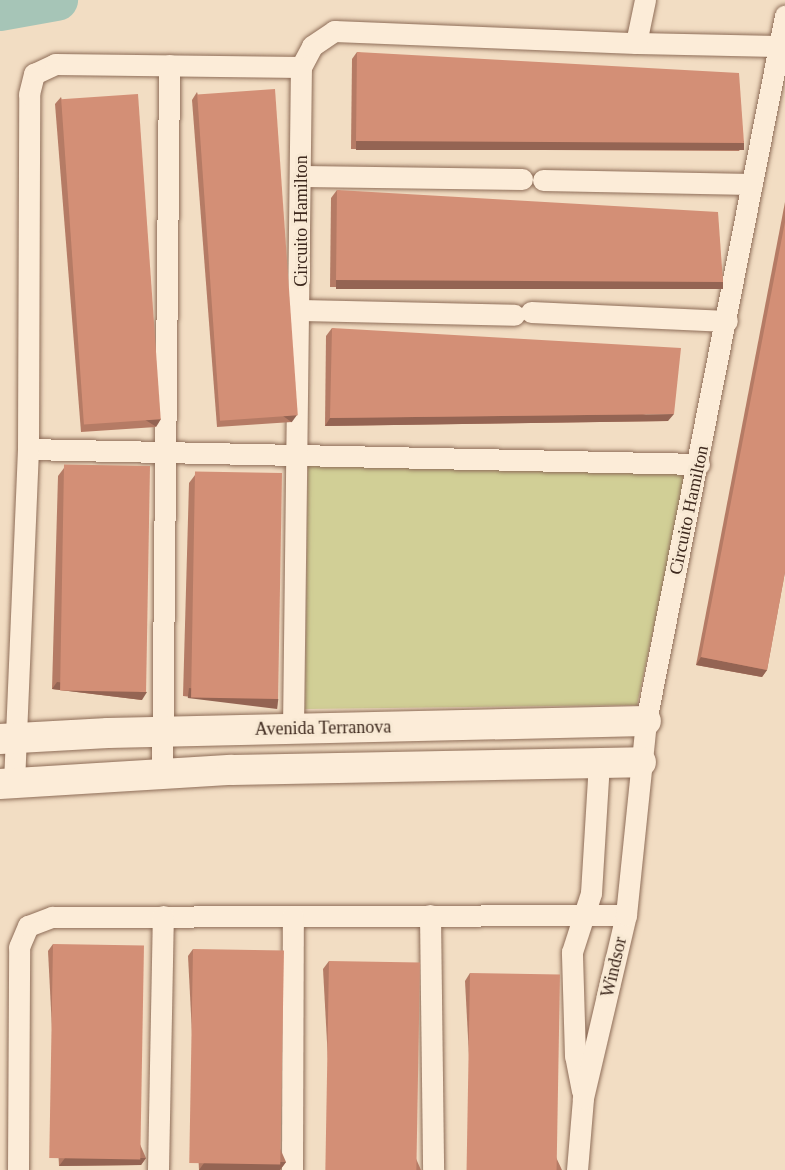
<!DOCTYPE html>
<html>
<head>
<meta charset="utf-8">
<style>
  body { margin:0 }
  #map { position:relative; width:785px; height:1170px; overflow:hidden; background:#f2ddc3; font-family:Georgia,serif }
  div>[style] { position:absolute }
  .green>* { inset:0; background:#d1cf96 }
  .river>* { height:42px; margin:-21px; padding:0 21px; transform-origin:21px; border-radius:21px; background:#a6c5b7 }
  .roads { filter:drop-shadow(0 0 2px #8e6d58) drop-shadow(0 0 2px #8e6d58) }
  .street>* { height:21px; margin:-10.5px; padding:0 10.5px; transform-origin:10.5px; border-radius:10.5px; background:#fcecd8 }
  .secondary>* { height:30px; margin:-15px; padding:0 15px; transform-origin:15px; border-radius:15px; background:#fcecd8 }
  .wall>* { inset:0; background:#b57b65 }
  .shaded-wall>* { inset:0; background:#946453; transform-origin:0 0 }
  .building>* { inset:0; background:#d38f76; transform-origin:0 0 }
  span { translate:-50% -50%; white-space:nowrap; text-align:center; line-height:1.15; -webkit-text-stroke:6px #f8e9d4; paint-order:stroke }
  .street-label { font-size:18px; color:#3d281d }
</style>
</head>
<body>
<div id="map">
  <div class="green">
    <div style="clip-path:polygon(308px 463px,688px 469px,637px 705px,305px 709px)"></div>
  </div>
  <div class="river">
    <div style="left:0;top:10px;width:58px;rotate:-10deg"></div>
  </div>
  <div class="roads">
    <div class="street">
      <div style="left:636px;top:43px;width:142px;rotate:1.2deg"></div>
      <div style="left:302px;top:176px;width:220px;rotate:0.8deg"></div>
      <div style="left:543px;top:180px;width:209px;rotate:1.1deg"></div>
      <div style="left:301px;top:310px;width:213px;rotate:1.3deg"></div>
      <div style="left:531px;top:312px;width:196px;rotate:2.6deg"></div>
      <div style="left:28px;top:449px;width:671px;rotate:1.28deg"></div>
      <div style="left:293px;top:728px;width:661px;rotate:-89.31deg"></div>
      <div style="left:301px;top:67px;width:24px;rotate:-62deg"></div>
      <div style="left:312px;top:46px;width:27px;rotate:-34deg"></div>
      <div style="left:334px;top:31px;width:302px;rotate:2.3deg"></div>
      <div style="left:636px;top:43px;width:44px;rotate:-78.2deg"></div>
      <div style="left:162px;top:774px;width:709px;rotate:-89.43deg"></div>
      <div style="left:14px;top:783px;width:334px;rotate:-87.6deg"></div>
      <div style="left:28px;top:449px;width:355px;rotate:-89.8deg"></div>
      <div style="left:29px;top:94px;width:21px;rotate:-76deg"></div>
      <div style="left:34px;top:74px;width:23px;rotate:-25deg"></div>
      <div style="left:55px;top:64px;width:246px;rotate:0.7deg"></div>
      <div style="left:430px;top:915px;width:255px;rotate:89.3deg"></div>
      <div style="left:582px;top:1091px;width:36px;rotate:-101deg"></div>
      <div style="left:575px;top:1056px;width:104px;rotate:-91.7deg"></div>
      <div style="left:572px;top:952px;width:62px;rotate:-72.1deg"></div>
      <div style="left:591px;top:893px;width:130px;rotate:-86.5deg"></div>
      <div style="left:18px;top:1170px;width:223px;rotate:-89.7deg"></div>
      <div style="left:19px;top:947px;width:23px;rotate:-67deg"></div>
      <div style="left:28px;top:926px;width:26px;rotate:-21deg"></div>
      <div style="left:52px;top:917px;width:574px;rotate:-0.2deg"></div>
      <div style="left:158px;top:1170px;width:254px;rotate:-88.9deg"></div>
      <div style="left:292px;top:1170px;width:254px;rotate:-89.8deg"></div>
      <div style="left:577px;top:1170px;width:72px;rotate:-85.2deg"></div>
      <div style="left:583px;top:1098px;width:188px;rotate:-76.8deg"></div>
      <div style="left:626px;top:915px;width:195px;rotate:-84.1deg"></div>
      <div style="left:646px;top:721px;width:719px;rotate:-78.85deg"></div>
    </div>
    <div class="secondary">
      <div style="left:0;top:739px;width:108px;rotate:-3.2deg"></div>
      <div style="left:108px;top:733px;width:538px;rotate:-1.28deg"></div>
      <div style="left:0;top:784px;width:232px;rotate:-3.5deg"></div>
      <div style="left:232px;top:770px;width:409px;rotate:-1.1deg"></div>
    </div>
  </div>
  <div class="wall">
    <div style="clip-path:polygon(357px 52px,744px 143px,739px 151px,351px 149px,352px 59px)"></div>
    <div style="clip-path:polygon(197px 92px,292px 422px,217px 427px,192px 100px)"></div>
    <div style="clip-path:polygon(61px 97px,156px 427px,81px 432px,55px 104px)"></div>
    <div style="clip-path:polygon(337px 190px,723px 282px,718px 289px,330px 287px,331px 198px)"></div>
    <div style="clip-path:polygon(785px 202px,785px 572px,767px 670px,762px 677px,696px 665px)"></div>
    <div style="clip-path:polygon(332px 328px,668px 421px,325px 426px,326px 336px)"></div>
    <div style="clip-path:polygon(64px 468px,142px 700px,52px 689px,58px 476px)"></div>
    <div style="clip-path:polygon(195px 475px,278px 699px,273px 707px,183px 696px,189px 483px)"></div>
    <div style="clip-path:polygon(53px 944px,146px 1158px,141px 1165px,59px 1166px,48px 951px)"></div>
    <div style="clip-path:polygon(193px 949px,286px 1162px,280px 1170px,199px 1170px,188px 956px)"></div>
    <div style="clip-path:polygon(329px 961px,421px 1170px,334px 1170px,323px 969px)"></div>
    <div style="clip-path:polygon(470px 973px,562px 1170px,475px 1170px,465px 981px)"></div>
  </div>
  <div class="shaded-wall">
    <div style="left:356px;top:141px;width:388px;height:9px"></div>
    <div style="left:336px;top:280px;width:387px;height:9px"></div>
    <div style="clip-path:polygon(674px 414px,668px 421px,325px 426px,330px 418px)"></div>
    <div style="left:297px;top:415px;width:9px;height:75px;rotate:126deg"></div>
    <div style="left:161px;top:419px;width:9px;height:75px;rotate:122deg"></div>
    <div style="clip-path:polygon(701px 657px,767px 670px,762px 677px,696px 665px)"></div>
    <div style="clip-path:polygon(57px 682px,147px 692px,142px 700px,52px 689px)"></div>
    <div style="left:189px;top:688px;width:90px;height:10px;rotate:7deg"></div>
    <div style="clip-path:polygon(65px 1158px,146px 1158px,141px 1165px,59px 1166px)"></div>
    <div style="clip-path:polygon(286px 1162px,280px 1170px,199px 1170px,204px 1163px)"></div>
  </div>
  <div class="building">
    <div style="clip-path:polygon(357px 52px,739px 73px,744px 143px,356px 141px)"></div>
    <div style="left:275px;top:89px;width:327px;height:78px;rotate:86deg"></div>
    <div style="left:138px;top:94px;width:326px;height:77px;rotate:86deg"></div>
    <div style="clip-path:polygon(337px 190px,718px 212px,723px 282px,336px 280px)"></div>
    <div style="clip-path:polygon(785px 222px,785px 572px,767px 670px,701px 657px)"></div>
    <div style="clip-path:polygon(332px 328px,681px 348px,674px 414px,330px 418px)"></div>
    <div style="left:150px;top:466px;width:226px;height:86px;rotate:91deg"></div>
    <div style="left:282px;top:473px;width:226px;height:87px;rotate:91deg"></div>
    <div style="left:53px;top:944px;width:91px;height:214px;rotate:1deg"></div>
    <div style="left:193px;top:949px;width:91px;height:214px;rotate:1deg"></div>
    <div style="left:329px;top:961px;width:91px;height:209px;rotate:1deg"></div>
    <div style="left:470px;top:973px;width:90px;height:197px;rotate:1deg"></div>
  </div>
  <div class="street-label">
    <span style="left:301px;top:221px;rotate:-90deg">Circuito Hamilton</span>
    <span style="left:689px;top:510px;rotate:-78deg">Circuito Hamilton</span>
    <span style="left:323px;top:728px;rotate:-1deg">Avenida Terranova</span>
    <span style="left:614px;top:967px;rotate:-77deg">Windsor</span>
  </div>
</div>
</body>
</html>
